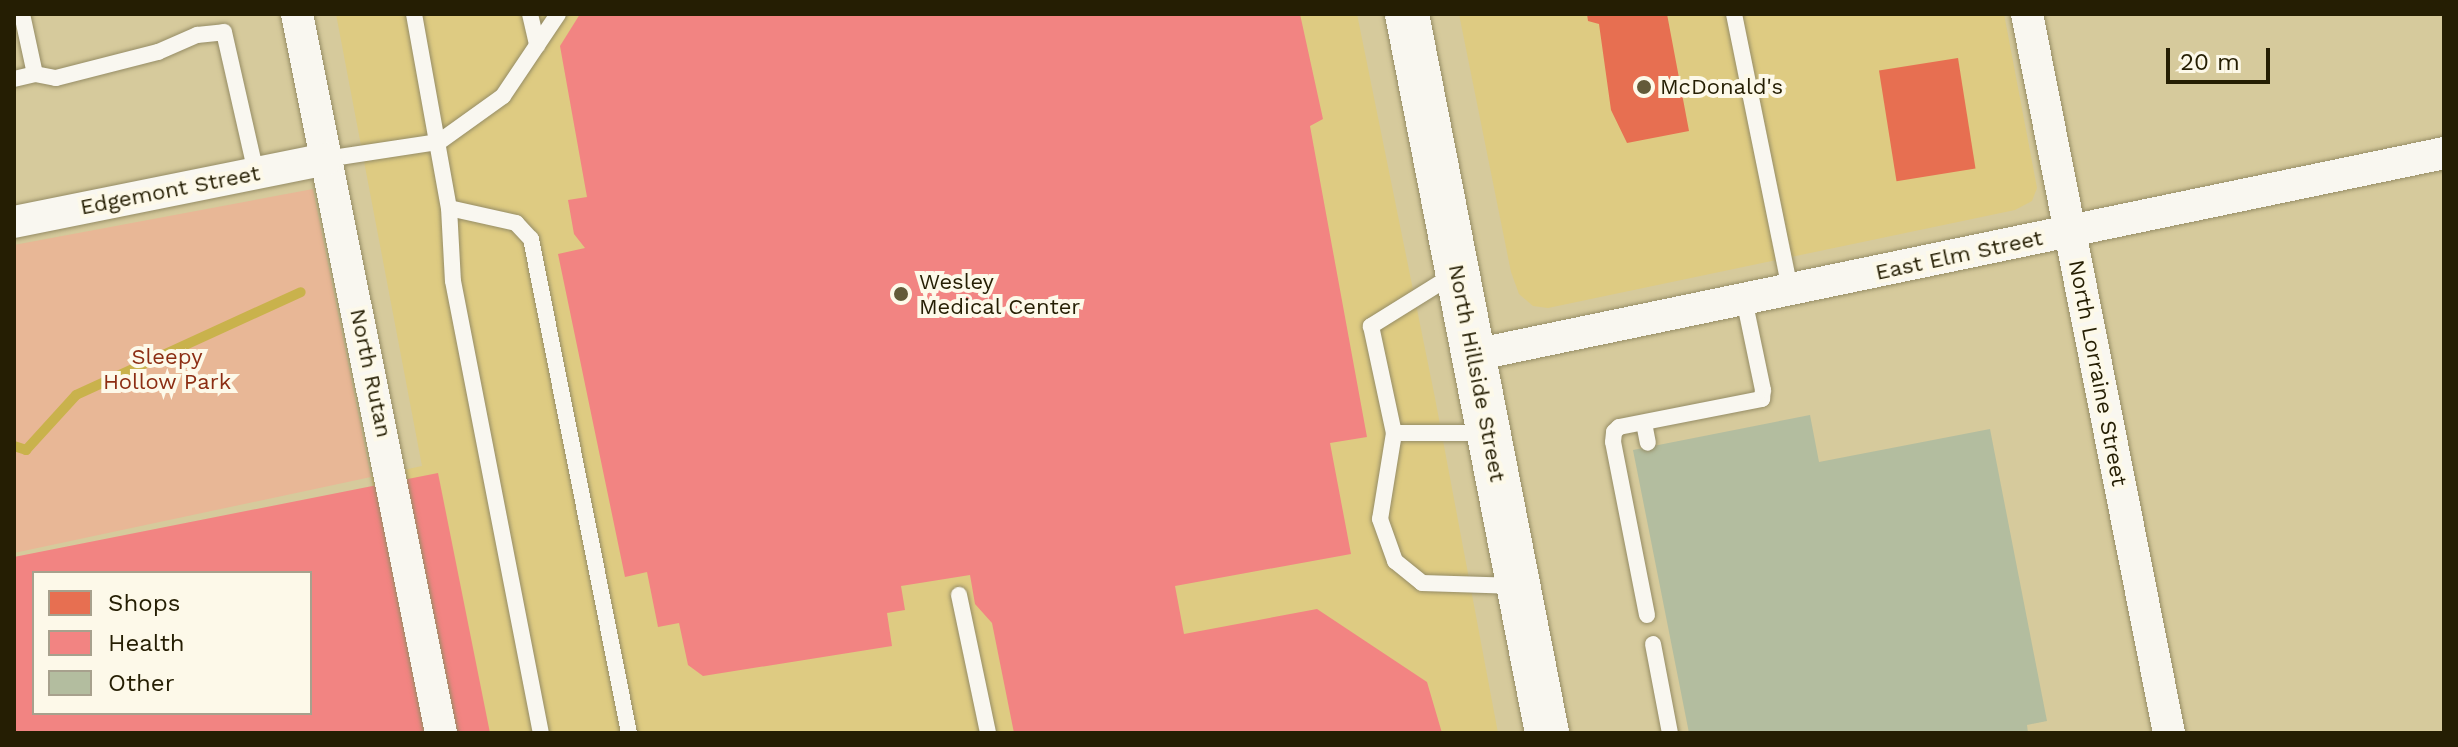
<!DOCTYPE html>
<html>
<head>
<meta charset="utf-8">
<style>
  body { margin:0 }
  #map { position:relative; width:2458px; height:747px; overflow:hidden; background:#d6ca9c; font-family:"Work Sans",sans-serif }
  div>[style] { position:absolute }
  .built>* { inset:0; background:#decb82 }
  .green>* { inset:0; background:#e8b796 }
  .shops>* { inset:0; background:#e76f51; transform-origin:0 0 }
  .health>* { inset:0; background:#f28482 }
  .stream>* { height:10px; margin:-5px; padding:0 5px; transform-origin:5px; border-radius:5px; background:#c9b24c }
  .building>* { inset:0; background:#b3bd9f }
  .roads { filter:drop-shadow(0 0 2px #958c65) drop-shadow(0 0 2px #958c65) }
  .lane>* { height:16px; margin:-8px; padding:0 8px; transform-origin:8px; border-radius:8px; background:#f9f7f0 }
  .street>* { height:32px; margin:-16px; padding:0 16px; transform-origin:16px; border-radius:16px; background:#f9f7f0 }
  .secondary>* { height:44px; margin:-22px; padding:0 22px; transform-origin:22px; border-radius:22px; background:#f9f7f0 }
  .dots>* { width:22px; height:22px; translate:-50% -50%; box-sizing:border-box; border:4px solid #fdf9e9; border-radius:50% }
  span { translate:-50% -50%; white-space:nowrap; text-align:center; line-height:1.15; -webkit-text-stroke:8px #fdf9e9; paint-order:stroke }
  .poi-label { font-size:22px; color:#251e03 }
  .left { translate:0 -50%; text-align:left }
  .street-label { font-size:22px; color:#251e03 }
  .park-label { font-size:22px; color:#8c2d13 }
  .frame { position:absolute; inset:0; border:16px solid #251e03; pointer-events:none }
  .legend { position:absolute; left:32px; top:571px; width:280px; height:144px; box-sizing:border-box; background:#fdf9e9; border:2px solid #a7a18d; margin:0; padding:10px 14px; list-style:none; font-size:24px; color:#251e03 }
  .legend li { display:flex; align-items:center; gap:16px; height:40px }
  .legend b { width:40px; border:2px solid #a7a18d }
  .scale { position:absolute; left:2166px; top:48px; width:104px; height:36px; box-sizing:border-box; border:4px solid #251e03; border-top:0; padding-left:10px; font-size:24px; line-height:28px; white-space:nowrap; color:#251e03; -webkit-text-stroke:6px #fdf9e9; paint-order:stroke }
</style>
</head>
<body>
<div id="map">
  <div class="built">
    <div style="clip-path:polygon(336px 14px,1357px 14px,1435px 398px,1498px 733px,420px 733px,371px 477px,422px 466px)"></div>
    <div style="clip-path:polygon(1459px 14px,2004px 14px,2037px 188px,2032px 201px,2015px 210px,1548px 308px,1533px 306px,1519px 294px,1511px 272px)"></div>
  </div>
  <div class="green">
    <div style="clip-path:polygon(313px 189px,371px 477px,14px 553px,14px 245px)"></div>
  </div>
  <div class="shops">
    <div style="clip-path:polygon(1587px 14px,1667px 14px,1689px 131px,1627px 143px,1611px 110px,1599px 24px,1588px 21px)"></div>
    <div style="left:1958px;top:58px;width:112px;height:80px;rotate:81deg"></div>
  </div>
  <div class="health">
    <div style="clip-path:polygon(580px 14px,1300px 14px,1323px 119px,1310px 126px,1367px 437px,1330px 443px,1351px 554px,1175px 586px,1184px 634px,1317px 609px,1427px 682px,1442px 733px,1014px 733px,992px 623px,975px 604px,970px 575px,901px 586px,905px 610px,887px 613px,892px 646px,703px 676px,688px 665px,679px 623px,658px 627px,647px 572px,625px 577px,558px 254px,585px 248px,574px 234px,568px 200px,587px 197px,560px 46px)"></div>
    <div style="clip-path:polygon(evenodd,438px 473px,490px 733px,14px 733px,14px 557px,438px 473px,34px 573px,310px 573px,310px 713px,34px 713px,34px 573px)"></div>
  </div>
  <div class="stream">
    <div style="left:14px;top:446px;width:13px;rotate:18deg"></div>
    <div style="left:26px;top:450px;width:74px;rotate:-47.7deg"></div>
    <div style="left:76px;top:395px;width:247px;rotate:-24.6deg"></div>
  </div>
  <div class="building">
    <div style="clip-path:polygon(1810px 415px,1819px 462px,1990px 429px,2047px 721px,2027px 725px,2028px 733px,1689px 733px,1633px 450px)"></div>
  </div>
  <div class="roads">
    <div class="lane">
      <div style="left:22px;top:14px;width:61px;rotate:77.8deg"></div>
      <div style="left:35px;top:74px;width:21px;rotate:11deg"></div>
      <div style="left:56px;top:78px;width:105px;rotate:-14.3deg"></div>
      <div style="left:158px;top:52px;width:43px;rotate:-23.6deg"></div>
      <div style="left:197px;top:35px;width:27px;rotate:-6deg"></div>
      <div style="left:224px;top:32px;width:145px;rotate:77.2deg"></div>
      <div style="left:414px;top:14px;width:197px;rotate:79.8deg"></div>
      <div style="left:449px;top:208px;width:73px;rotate:86.9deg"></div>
      <div style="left:453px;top:281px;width:460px;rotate:79deg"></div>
      <div style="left:530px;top:14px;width:32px;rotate:77deg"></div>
      <div style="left:1734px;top:14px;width:282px;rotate:78.5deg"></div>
      <div style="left:14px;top:79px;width:22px;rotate:-13deg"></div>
      <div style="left:326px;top:159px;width:114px;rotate:-8.6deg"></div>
      <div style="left:439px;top:142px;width:79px;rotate:-35.7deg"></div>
      <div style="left:503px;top:96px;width:99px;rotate:-56.1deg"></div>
      <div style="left:449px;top:208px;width:69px;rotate:12.6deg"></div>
      <div style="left:516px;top:223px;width:22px;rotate:47deg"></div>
      <div style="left:531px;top:239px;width:504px;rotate:78.78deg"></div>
      <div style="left:1453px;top:275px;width:97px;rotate:148.1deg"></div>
      <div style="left:1371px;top:326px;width:109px;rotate:77.9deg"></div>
      <div style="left:1394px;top:433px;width:91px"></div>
      <div style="left:1644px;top:423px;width:20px;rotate:79deg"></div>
      <div style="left:1394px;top:433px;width:87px;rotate:99.2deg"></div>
      <div style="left:1380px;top:519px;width:45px;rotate:70.3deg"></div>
      <div style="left:1395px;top:561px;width:35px;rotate:39deg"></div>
      <div style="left:1422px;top:583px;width:96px;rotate:1.8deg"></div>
      <div style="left:959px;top:595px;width:141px;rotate:78.1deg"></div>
      <div style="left:1647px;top:615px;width:176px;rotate:-101.1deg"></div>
      <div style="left:1613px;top:442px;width:10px;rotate:-84deg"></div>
      <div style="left:1614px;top:432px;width:7px;rotate:-45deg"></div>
      <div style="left:1619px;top:427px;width:146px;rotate:-11.1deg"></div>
      <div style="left:1762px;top:399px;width:9px;rotate:-84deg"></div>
      <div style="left:1763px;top:390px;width:93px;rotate:-101.8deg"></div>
      <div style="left:1653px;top:644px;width:91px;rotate:79.2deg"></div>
    </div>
    <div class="street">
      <div style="left:297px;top:14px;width:733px;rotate:78.67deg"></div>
      <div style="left:2027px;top:14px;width:733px;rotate:78.83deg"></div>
      <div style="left:14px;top:222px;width:318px;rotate:-11.4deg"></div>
      <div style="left:1474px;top:355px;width:991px;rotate:-11.76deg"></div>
    </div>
    <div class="secondary">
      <div style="left:1407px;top:14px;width:733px;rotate:78.98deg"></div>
    </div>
  </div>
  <div class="dots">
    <div style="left:1644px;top:87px;background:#635a39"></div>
    <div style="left:901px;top:294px;background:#635a39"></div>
  </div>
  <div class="poi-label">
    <span class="left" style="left:1660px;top:87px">McDonald's</span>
    <span class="left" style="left:919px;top:294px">Wesley<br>Medical Center</span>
  </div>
  <div class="street-label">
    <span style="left:170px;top:190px;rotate:-11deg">Edgemont Street</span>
    <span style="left:1959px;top:255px;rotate:-12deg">East Elm Street</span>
    <span style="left:371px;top:373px;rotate:78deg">North Rutan</span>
    <span style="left:1477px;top:373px;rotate:79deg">North Hillside Street</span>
    <span style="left:2098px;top:373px;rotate:79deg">North Lorraine Street</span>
  </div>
  <div class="park-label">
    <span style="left:167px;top:369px">Sleepy<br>Hollow Park</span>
  </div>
  <div class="frame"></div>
  <ul class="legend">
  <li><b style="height:22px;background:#e76f51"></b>Shops</li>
  <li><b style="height:22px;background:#f28482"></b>Health</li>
  <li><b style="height:22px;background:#b3bd9f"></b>Other</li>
  </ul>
  <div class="scale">20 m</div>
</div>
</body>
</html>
